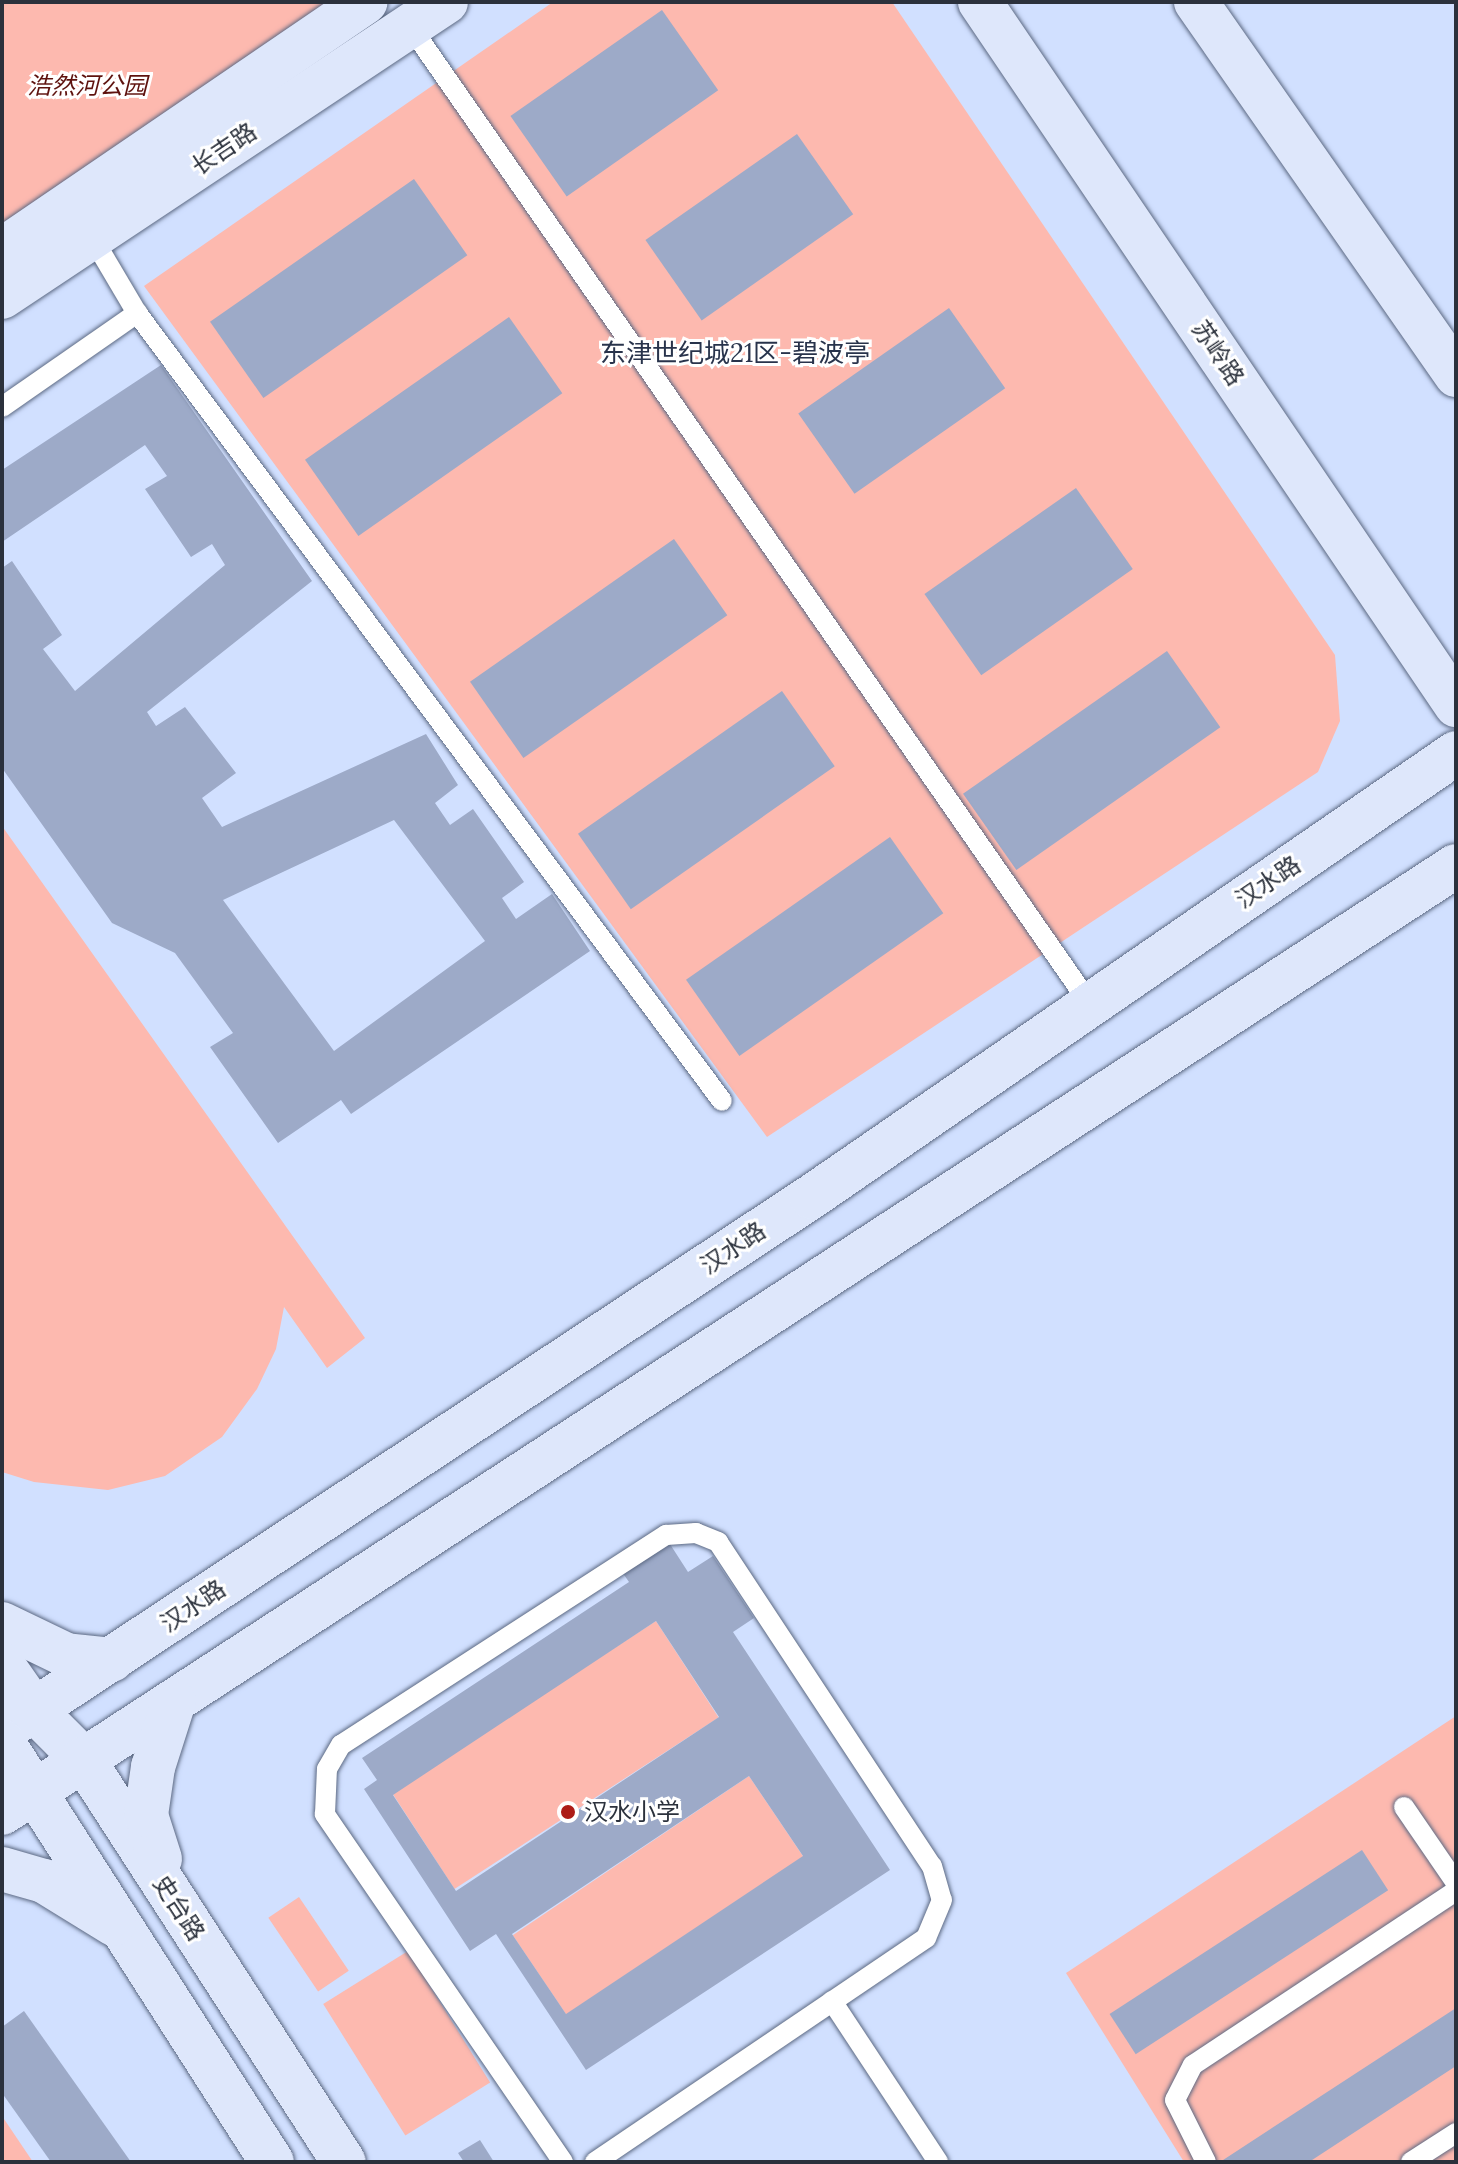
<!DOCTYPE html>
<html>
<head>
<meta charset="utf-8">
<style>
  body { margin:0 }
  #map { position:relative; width:1458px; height:2164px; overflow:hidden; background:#d1e0ff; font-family:Lora,"Noto Sans SC",serif }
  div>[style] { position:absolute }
  .green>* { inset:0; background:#fdb9af; transform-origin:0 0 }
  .building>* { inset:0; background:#9daac8; transform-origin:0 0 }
  .roads { filter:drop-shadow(0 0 2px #5c6983) drop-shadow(0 0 2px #5c6983) }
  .lane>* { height:20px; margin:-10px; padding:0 10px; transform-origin:10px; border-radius:10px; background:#fff }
  .secondary>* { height:44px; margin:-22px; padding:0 22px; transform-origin:22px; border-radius:22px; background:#dee7fb }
  .dots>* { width:22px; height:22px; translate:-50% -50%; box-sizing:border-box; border:4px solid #fff; border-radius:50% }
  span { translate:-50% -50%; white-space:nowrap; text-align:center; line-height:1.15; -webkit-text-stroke:6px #fff; paint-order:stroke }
  .park-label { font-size:24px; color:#5e120e; font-style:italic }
  .street-label { font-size:24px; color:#2b313c }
  .poi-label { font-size:24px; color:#2b313c }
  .left { translate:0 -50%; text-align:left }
  .neighbourhood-label { font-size:26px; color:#28334b }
  .frame { position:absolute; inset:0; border:4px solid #2b313c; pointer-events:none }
</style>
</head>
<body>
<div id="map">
  <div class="green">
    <div style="clip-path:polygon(2px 2px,365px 2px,2px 250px)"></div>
    <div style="clip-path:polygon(553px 2px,892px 2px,1335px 655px,1340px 721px,1318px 772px,767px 1137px,144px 286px)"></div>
    <div style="clip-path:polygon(2px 826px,365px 1338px,327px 1368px,284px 1307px,276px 1349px,257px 1389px,222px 1437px,165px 1476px,108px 1490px,34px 1482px,2px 1472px)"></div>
    <div style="left:656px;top:1621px;width:115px;height:315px;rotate:57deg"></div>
    <div style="clip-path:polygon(1456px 1716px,1456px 2162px,1184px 2162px,1066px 1973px)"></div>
    <div style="left:749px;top:1776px;width:97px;height:285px;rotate:56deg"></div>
    <div style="left:299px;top:1897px;width:89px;height:37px;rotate:56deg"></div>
    <div style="left:408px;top:1951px;width:155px;height:100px;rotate:58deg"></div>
    <div style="clip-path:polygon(2px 2116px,33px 2162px,2px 2162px)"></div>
  </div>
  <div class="building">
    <div style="left:662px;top:10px;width:98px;height:185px;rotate:55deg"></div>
    <div style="left:797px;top:134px;width:98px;height:185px;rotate:55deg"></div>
    <div style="left:414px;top:179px;width:93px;height:249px;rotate:55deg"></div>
    <div style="left:949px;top:308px;width:98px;height:184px;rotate:55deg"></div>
    <div style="left:509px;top:317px;width:93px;height:249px;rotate:55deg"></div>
    <div style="clip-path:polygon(evenodd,161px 365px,312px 581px,147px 712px,156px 726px,185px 707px,236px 773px,202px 798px,222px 827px,426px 734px,458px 785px,435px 803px,450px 825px,473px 809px,524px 882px,502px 898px,516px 919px,552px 894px,590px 951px,351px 1114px,341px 1100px,278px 1143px,210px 1047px,233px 1033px,175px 953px,112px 923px,2px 768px,2px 568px,12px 561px,62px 635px,43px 649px,75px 691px,225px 565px,212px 544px,191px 557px,145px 489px,167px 476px,145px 445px,2px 542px,2px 470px,161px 365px,394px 820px,485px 941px,334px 1051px,223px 900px,394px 820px)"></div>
    <div style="left:1076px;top:488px;width:99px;height:185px;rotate:55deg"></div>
    <div style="left:674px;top:539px;width:93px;height:249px;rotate:55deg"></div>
    <div style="left:1167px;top:651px;width:93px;height:249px;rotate:55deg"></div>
    <div style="left:782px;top:691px;width:92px;height:249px;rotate:55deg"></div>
    <div style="left:890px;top:837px;width:93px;height:249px;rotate:55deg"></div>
    <div style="clip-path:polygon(evenodd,668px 1541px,688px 1572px,713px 1556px,754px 1618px,733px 1632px,890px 1870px,586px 2070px,496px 1934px,470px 1951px,364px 1789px,377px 1780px,362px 1758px,629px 1582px,622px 1572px,668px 1541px,656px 1621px,719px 1717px,456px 1891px,393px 1795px,656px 1621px,668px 1541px,749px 1776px,803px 1856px,566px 2014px,512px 1934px,749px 1776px)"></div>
    <div style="left:1362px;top:1850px;width:48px;height:301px;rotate:57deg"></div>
    <div style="clip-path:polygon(1456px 2008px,1456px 2066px,1309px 2162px,1220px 2162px)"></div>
    <div style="clip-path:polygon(24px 2011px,131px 2162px,51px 2162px,2px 2093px,2px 2027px)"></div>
    <div style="clip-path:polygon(480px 2140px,494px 2162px,464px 2162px,458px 2153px)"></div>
  </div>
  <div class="roads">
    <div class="lane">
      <div style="left:410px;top:26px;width:1191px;rotate:55.19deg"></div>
      <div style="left:92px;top:237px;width:88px;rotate:59.4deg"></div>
      <div style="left:137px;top:313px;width:981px;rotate:53.41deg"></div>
      <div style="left:2px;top:407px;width:165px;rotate:-34.8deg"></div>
      <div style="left:1404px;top:1807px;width:92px;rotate:55.6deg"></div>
      <div style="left:832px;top:2001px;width:193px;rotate:56.6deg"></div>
      <div style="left:563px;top:2162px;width:422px;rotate:-124.4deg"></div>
      <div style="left:325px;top:1814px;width:45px;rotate:-87.5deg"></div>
      <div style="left:327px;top:1769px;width:28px;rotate:-60deg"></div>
      <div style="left:341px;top:1745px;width:387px;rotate:-32.9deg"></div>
      <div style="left:666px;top:1535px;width:30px;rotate:-4deg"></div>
      <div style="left:696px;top:1533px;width:24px;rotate:22deg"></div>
      <div style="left:718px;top:1542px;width:388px;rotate:56.6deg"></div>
      <div style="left:932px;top:1866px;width:35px;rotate:74deg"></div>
      <div style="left:942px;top:1900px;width:41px;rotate:112.8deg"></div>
      <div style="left:926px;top:1938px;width:400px;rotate:145.9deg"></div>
      <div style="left:1206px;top:2162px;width:69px;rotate:-116.6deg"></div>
      <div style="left:1175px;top:2100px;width:39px;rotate:-63deg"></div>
      <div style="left:1193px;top:2065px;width:315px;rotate:-33.5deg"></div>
      <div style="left:1411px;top:2162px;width:54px;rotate:-32.8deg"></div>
    </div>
    <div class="secondary">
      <div style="left:980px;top:2px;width:849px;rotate:55.9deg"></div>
      <div style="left:1196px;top:2px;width:455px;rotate:55.1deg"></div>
      <div style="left:2px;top:250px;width:440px;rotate:-34.3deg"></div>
      <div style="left:2px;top:297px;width:533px;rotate:-33.6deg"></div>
      <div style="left:2px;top:1624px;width:71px;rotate:25.8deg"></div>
      <div style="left:66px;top:1655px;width:46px;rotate:6.2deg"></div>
      <div style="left:2px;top:1664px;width:57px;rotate:54.9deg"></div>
      <div style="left:35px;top:1711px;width:68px;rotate:45deg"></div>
      <div style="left:83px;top:1759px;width:480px;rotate:57.1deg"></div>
      <div style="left:2px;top:1731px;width:969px;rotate:-33.43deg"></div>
      <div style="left:811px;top:1197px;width:783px;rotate:-34.54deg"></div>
      <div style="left:2px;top:1741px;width:500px;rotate:57.33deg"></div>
      <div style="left:2px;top:1813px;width:1735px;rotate:-33.08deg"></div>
      <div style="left:160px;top:1859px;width:46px;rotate:-107.7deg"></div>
      <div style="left:146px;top:1815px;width:49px;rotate:-81.7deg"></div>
      <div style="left:153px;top:1767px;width:69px;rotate:-72.3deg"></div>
      <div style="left:2px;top:1869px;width:44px;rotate:15.9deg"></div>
      <div style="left:44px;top:1881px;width:82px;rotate:31.6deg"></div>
    </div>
  </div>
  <div class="dots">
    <div style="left:568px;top:1812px;background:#ad1c17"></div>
  </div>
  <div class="park-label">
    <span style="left:87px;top:86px">浩然河公园</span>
  </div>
  <div class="street-label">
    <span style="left:224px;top:149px;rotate:-34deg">长吉路</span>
    <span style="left:1218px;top:353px;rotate:56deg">苏岭路</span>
    <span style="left:1268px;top:882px;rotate:-34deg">汉水路</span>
    <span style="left:733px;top:1248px;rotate:-34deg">汉水路</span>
    <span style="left:193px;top:1606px;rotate:-34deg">汉水路</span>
    <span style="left:179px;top:1908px;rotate:57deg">史台路</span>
  </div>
  <div class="poi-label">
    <span class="left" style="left:584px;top:1812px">汉水小学</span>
  </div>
  <div class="neighbourhood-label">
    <span style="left:735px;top:353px">东津世纪城21区-碧波亭</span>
  </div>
  <div class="frame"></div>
</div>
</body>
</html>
